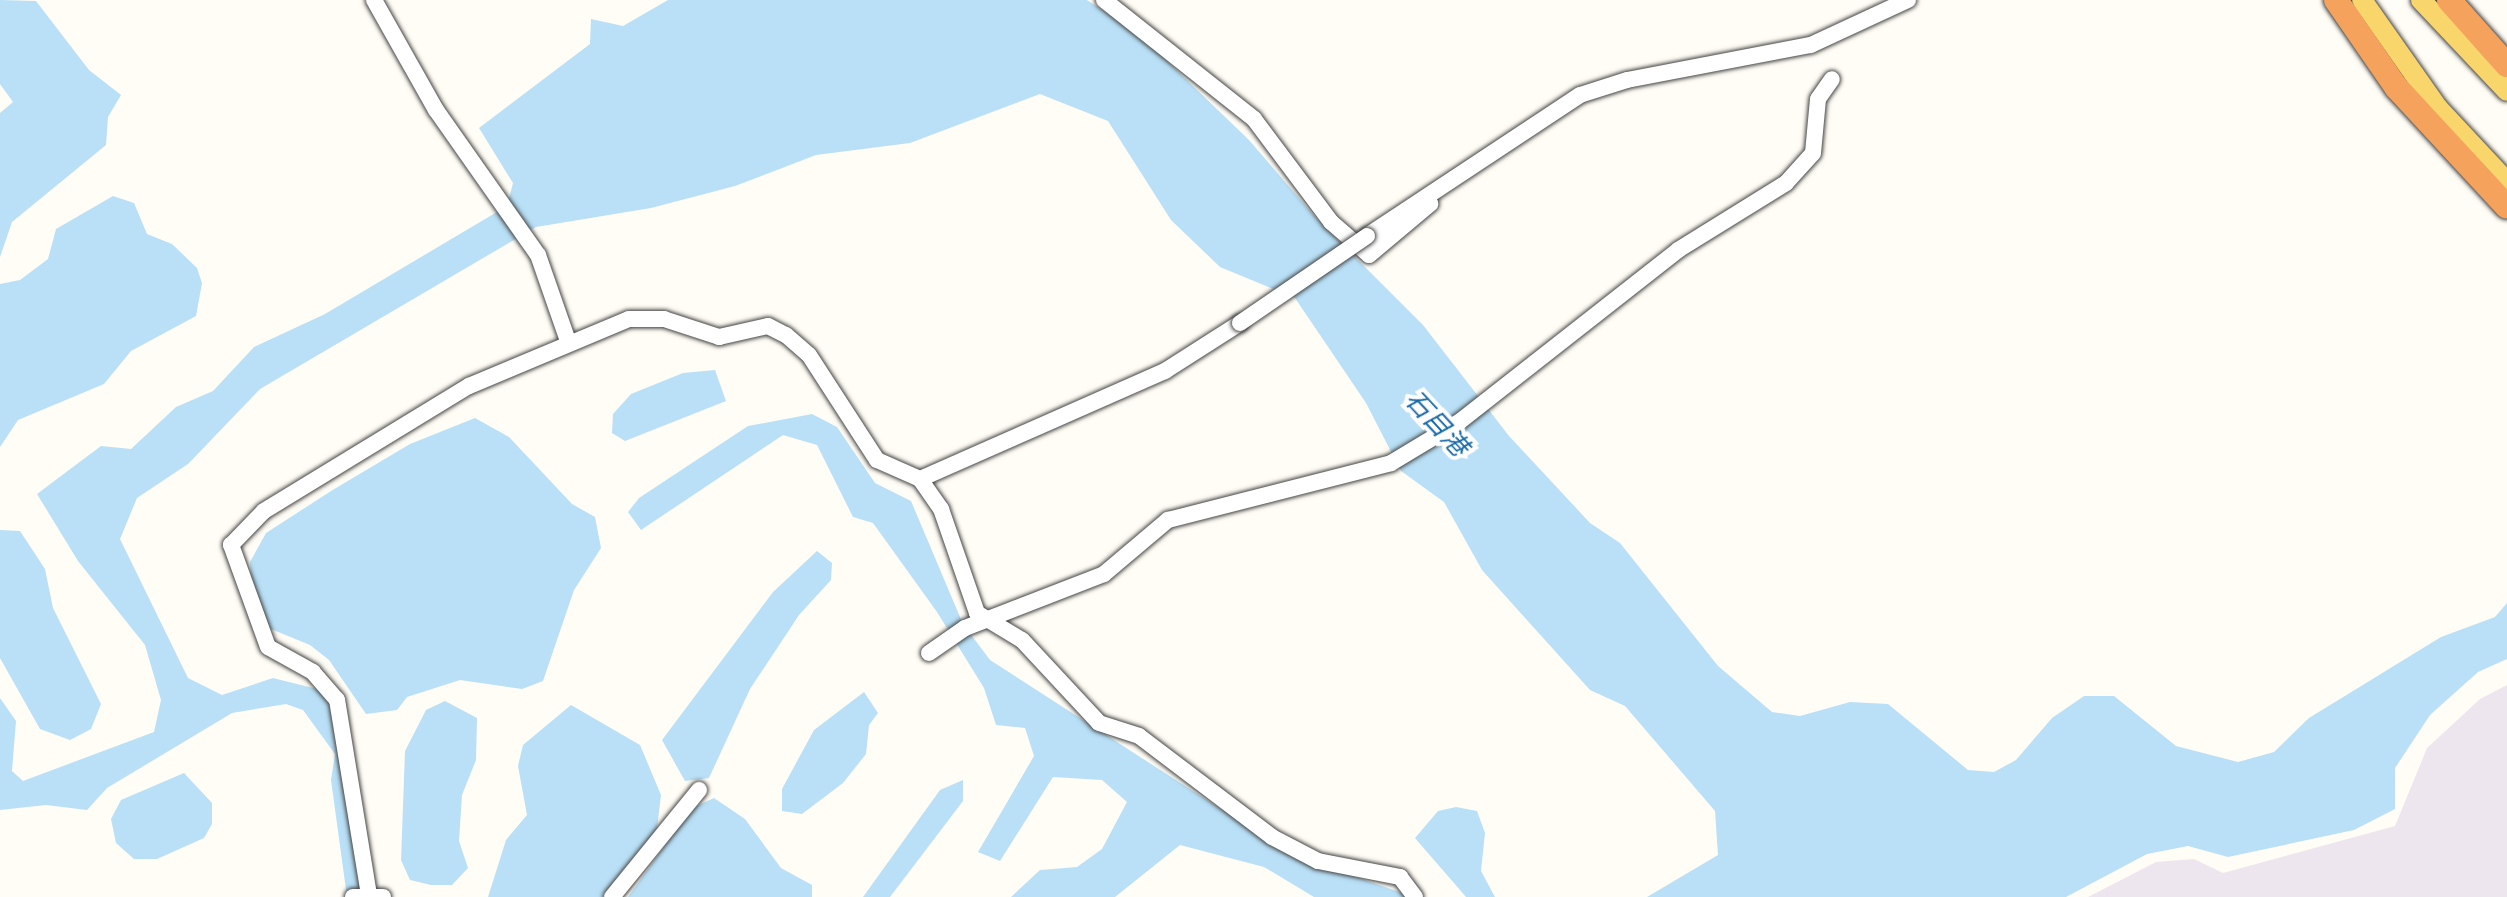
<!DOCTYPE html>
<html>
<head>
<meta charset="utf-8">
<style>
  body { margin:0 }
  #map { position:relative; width:2507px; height:897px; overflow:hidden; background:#fffdf5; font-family:"Noto Serif","Noto Sans SC",serif }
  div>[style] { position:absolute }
  .industrial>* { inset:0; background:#eee6ef }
  .water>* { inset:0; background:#b9e0f7 }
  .roads { filter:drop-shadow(0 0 2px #444) drop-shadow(0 0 2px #444) }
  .minor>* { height:16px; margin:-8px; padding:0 8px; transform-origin:8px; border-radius:8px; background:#fff }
  .major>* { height:20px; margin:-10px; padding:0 10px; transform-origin:10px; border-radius:10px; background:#f9d66b }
  .highway>* { height:24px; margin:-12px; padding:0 12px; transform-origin:12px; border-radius:12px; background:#f5a25d }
  .bridges { filter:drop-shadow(0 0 2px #444) drop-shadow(0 0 2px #444) }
  .minor-bridge>* { height:16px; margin:-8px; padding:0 8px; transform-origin:8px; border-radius:8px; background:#fff }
  span { translate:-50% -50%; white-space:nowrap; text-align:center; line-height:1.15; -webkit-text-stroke:8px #fff; paint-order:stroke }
  .water-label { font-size:26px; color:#1768a6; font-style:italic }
</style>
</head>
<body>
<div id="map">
  <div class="industrial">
    <div style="clip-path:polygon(2507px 685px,2507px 897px,2088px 897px,2156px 862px,2194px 859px,2223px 873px,2395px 826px,2427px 748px,2480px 699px)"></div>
  </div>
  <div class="water">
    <div style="clip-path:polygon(0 0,36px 1px,89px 70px,121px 95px,108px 117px,106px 145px,12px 222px,0 257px,0 113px,13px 102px,0 84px)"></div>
    <div style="clip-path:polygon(668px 0,1087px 0,1141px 36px,1249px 140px,1317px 219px,1423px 325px,1509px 436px,1590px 523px,1620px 543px,1718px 666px,1772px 712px,1800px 716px,1850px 702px,1888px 704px,1968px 770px,1994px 772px,2016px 760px,2052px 718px,2084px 696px,2114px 696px,2176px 746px,2238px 762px,2274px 752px,2309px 718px,2441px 637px,2495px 617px,2507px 603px,2507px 659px,2478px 672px,2430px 715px,2395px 768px,2395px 809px,2354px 830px,2228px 857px,2188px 846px,2147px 854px,2066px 897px,1647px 897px,1718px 855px,1715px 811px,1625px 706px,1590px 690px,1482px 570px,1444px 502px,1401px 471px,1366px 403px,1295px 298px,1220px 267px,1171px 220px,1108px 121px,1040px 94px,910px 143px,816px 155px,735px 186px,651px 208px,536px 227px,260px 389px,188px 464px,137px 498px,120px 539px,188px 678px,222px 695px,273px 678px,325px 691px,345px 746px,363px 897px,347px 897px,331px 780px,335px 754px,303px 710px,286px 704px,232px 713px,107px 788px,87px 810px,46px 805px,0 810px,0 698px,16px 721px,12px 771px,23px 781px,154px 732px,161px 700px,145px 645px,78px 561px,37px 494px,101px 446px,131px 449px,176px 407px,213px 391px,254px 347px,325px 314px,507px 206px,513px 183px,479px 128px,590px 44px,591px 19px,623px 26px)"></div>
    <div style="clip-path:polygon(113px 196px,134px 203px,147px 234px,172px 244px,197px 268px,202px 283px,196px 316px,131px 351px,104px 384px,18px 420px,0 447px,0 284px,20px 280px,48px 259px,56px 229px)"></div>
    <div style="clip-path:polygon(715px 370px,726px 401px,625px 441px,612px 433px,613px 414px,631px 394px,683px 373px)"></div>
    <div style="clip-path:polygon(812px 414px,837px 427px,875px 483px,911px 501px,963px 624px,990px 660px,1292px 855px,1414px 897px,1314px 897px,1264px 867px,1180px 845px,1115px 897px,1011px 897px,1040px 870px,1077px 867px,1102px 849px,1127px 802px,1102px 780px,1053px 777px,1000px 861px,978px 852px,1034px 756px,1025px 728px,996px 725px,984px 688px,937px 612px,873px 523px,853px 517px,817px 445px,783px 435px,641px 530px,628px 512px,639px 498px,748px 426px)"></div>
    <div style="clip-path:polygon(475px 418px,509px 437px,572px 504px,595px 517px,601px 548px,574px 590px,543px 681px,522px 689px,460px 680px,407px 697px,397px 710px,366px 714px,329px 660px,310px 645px,266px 627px,253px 603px,250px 562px,266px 533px,331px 491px,410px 444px)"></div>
    <div style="clip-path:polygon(0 530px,20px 531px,45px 569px,53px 608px,101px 704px,91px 729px,70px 740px,40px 729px,0 658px)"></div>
    <div style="clip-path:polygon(817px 551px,832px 563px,831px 580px,799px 615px,750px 689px,709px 778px,685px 781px,662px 740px,773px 592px)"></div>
    <div style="clip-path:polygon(864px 692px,878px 713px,869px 725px,866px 754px,843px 783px,802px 814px,782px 811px,782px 789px,814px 730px)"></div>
    <div style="clip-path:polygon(445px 701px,477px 718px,476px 760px,462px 795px,459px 841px,468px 868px,452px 885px,431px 885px,410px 880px,401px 860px,405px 751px,426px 710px)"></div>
    <div style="clip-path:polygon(571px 705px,640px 745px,661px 795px,657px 828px,610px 897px,488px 897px,506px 840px,527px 815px,518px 766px,523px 745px)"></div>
    <div style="clip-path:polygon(184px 773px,212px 803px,212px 824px,204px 838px,157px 859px,134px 859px,116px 843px,111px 819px,121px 800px)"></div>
    <div style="clip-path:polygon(963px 780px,963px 801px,890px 897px,863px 897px,940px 790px)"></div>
    <div style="clip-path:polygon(714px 798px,745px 819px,781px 868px,812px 885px,812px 897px,628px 897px,692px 808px)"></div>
    <div style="clip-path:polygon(1456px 807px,1477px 811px,1485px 833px,1481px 871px,1495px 897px,1466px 897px,1415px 838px,1438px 811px)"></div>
  </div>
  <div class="roads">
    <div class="minor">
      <div style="left:374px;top:0;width:126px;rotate:60.6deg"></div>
      <div style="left:436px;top:110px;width:177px;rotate:54.9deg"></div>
      <div style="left:538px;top:255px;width:91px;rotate:70.8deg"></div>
      <div style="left:1104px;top:0;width:191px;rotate:38.4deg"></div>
      <div style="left:1254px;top:119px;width:129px;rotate:53.2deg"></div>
      <div style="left:1331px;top:222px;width:50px;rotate:41deg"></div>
      <div style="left:1369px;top:255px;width:80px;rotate:-39.9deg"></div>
      <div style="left:1367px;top:236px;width:255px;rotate:-33.5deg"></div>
      <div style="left:1580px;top:95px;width:49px;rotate:-17.7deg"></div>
      <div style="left:1627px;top:80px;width:187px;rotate:-10.8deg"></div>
      <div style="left:1811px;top:45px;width:107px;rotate:-24.9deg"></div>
      <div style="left:920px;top:479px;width:268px;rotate:-23.8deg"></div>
      <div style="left:1165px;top:371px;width:89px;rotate:-32.6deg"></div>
      <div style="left:929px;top:653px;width:44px;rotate:-34.8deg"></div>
      <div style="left:965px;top:628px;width:149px;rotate:-21.2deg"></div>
      <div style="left:1104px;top:574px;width:84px;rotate:-40.2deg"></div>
      <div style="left:1168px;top:520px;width:230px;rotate:-14.3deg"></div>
      <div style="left:1391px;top:463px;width:79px;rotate:-31.1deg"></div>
      <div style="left:1459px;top:422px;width:278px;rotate:-38.1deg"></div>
      <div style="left:1678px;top:250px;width:127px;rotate:-31.8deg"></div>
      <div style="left:1786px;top:183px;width:40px;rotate:-48deg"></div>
      <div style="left:1813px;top:153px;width:54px;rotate:-84.7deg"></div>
      <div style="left:1818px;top:99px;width:24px;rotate:-55deg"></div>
      <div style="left:369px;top:895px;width:198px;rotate:-99.3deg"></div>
      <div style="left:337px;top:700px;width:37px;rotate:-131deg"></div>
      <div style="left:313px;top:672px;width:51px;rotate:-150.9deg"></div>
      <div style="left:268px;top:647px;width:109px;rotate:-109.9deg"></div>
      <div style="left:231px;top:545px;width:47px;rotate:-45.9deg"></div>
      <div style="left:264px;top:511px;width:240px;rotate:-31.4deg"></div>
      <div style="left:469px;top:386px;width:173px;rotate:-22.7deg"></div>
      <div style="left:629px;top:319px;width:35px"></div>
      <div style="left:664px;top:319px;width:58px;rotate:18.1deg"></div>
      <div style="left:719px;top:337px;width:50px;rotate:-12.7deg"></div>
      <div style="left:768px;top:326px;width:20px;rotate:27deg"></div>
      <div style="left:786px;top:335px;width:30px;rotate:41deg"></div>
      <div style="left:809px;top:355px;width:125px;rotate:57.1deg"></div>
      <div style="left:877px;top:460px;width:47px;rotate:23.8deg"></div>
      <div style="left:920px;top:479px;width:37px;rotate:55deg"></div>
      <div style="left:941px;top:509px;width:110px;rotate:70.9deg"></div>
      <div style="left:977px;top:613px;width:52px;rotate:31deg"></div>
      <div style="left:1022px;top:640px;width:113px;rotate:47.1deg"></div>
      <div style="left:1099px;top:723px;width:42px;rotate:18deg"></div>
      <div style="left:1139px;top:736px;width:167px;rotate:37.2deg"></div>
      <div style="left:1272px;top:837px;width:52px;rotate:27.6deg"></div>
      <div style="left:1318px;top:861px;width:84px;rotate:11deg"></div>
      <div style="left:1400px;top:877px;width:25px;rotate:53deg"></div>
      <div style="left:353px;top:897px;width:30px"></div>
      <div style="left:612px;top:897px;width:138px;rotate:-50.9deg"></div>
    </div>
    <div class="major">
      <div style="left:2362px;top:0;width:132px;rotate:54.9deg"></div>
      <div style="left:2438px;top:108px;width:101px;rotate:47deg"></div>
      <div style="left:2421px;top:0;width:125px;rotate:46.6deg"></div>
    </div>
    <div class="highway">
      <div style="left:2336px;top:0;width:106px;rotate:55.4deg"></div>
      <div style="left:2396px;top:87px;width:163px;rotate:47.2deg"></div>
      <div style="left:2449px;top:0;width:87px;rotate:48.3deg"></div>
    </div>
  </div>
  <div class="bridges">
    <div class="minor-bridge">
      <div style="left:1240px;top:323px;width:154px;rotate:-34.4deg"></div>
    </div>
  </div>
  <div class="water-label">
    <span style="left:1437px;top:423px;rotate:47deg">石目港</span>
  </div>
</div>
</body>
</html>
